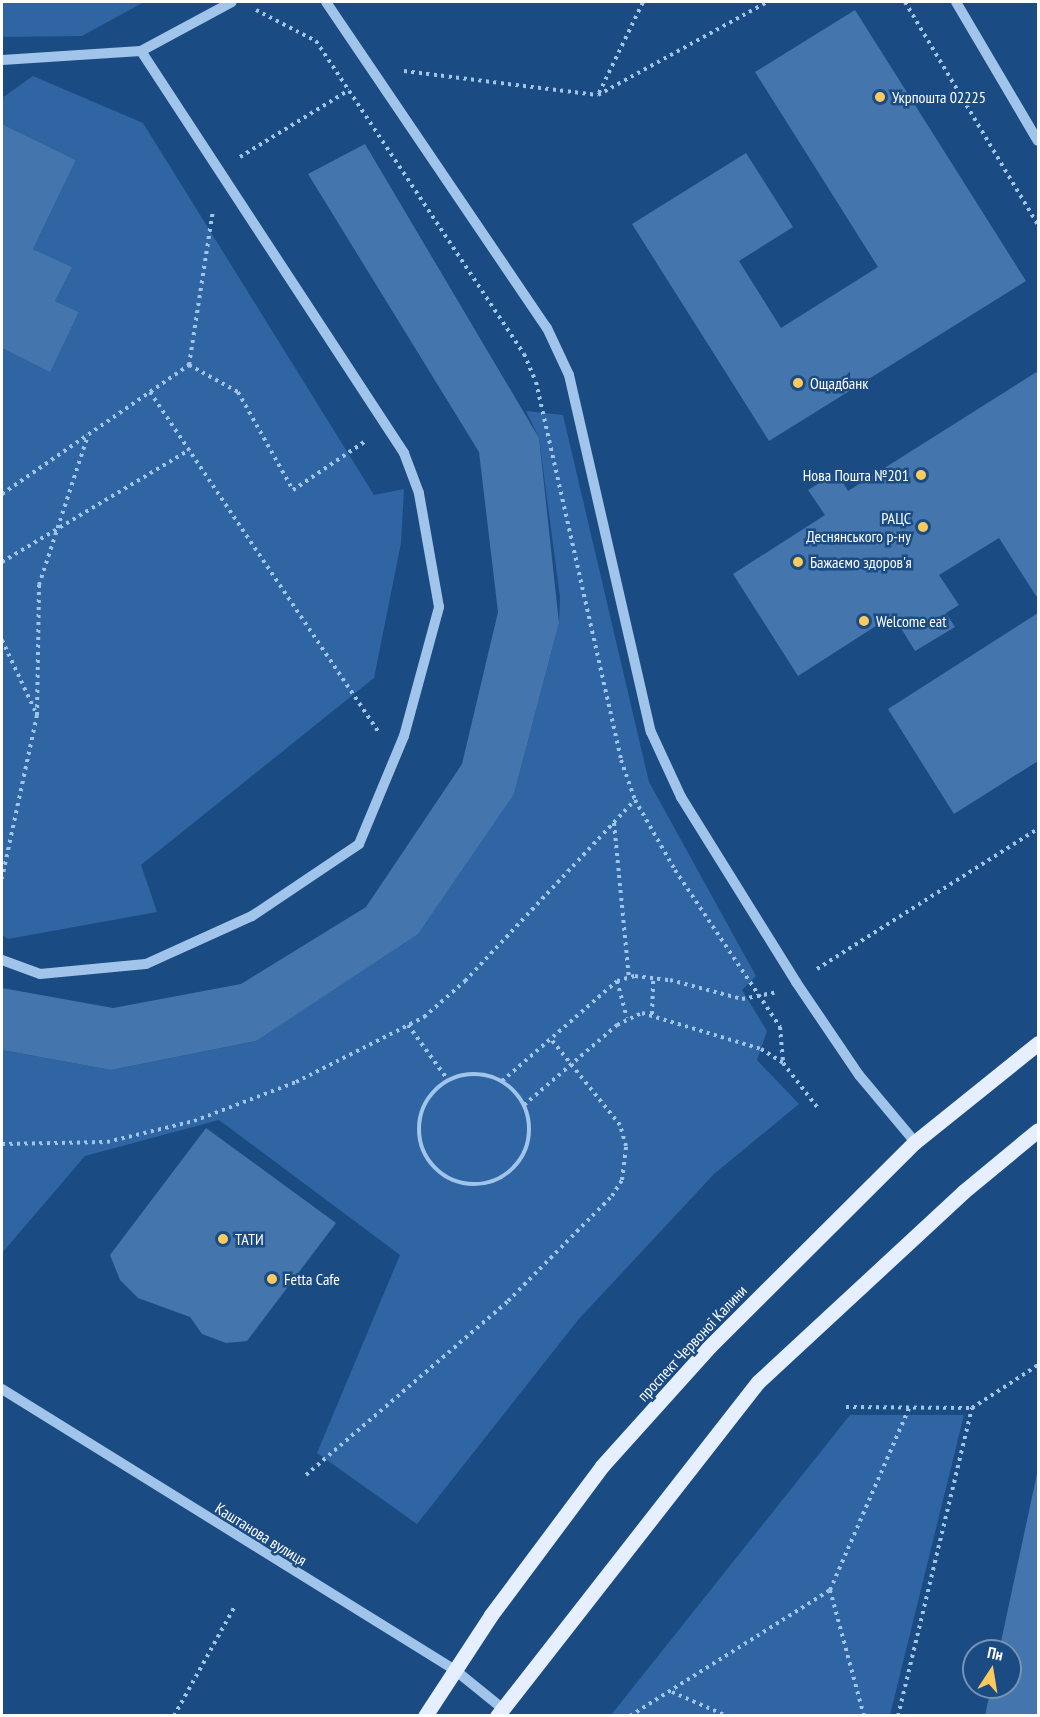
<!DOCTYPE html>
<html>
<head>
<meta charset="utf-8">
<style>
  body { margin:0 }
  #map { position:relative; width:1040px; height:1717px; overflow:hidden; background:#1b4b83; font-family:"PT Sans Narrow",sans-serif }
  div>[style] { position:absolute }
  .green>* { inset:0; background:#2e65a2 }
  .building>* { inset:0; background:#4475ac }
  .path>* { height:4px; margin-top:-2px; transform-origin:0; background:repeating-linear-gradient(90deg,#a1c4eb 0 3px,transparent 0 7.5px) }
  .path>.ring { margin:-2px; padding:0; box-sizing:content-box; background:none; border:4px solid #a1c4eb; border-radius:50% }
  .minor>* { height:10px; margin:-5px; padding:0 5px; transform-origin:5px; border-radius:5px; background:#a1c4eb }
  .major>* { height:15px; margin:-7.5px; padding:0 7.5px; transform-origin:7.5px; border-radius:7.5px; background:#e5efff }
  .dots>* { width:16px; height:16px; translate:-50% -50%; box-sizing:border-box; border:3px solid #1b4b83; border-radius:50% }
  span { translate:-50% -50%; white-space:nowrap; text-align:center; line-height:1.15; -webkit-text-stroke:5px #1b4b83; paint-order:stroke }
  .poi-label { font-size:16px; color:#fff }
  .left { translate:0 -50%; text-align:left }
  .right { translate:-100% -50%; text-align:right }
  .street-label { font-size:16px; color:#fff }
  .frame { position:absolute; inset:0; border:3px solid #fff; pointer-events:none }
  .north { position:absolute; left:962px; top:1639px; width:60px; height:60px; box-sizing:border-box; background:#1b4b83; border:2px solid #7693b5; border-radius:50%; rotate:12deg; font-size:16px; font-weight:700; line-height:24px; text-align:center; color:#fff }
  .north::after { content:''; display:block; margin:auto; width:21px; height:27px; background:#fcca5d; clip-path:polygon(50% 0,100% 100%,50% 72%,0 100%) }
</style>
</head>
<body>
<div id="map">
  <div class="green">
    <div style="clip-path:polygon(2px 2px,144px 2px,82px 36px,2px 37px)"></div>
    <div style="clip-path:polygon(33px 76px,143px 123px,374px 495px,404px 489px,401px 543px,374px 678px,141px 865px,157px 912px,8px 939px,2px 935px,2px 348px,50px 371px,79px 312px,55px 301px,71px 267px,33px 249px,76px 160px,2px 124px,2px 98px)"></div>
    <div style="clip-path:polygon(526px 411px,563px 415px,649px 782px,756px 976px,742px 990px,767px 1031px,757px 1060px,799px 1104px,714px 1174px,578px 1320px,417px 1524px,317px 1453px,400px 1255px,219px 1120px,85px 1156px,2px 1253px,2px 1050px,111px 1070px,256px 1041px,514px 794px,559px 623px,560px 597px,539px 438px)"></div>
    <div style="clip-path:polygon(850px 1415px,964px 1415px,890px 1715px,611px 1715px)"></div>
  </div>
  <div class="building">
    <div style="clip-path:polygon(855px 10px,1026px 281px,769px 441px,632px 224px,746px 153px,793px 227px,739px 261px,781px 328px,878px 267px,755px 72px)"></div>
    <div style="clip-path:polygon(2px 124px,76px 160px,33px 249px,72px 267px,55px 301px,79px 312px,50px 372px,2px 348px)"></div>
    <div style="clip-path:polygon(365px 144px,539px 438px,559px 623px,514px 794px,418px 934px,256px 1041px,111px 1070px,2px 1050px,2px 988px,113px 1008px,241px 984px,366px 907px,462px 764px,498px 612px,479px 452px,308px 174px)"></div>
    <div style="clip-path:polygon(1038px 371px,1038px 599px,999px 538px,939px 575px,959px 605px,946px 613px,955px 627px,915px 651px,893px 615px,798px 676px,733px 574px,825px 515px,808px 490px,837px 472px,848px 491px)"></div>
    <div style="clip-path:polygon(1038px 613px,1038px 761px,954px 814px,888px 709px)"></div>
    <div style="clip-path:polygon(206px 1128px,336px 1223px,247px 1341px,226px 1343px,202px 1334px,190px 1317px,138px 1298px,120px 1280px,110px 1255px)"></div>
    <div style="clip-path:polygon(1038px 1469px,1038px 1716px,985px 1716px,991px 1687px,1010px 1687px,1010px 1651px,999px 1651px)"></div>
  </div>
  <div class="path">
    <div style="left:905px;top:2px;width:260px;rotate:59.2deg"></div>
    <div style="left:256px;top:10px;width:68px;rotate:27.3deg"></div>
    <div style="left:316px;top:41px;width:376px;rotate:56.4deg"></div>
    <div style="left:524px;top:354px;width:30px;rotate:67deg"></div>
    <div style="left:536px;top:382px;width:387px;rotate:77.3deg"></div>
    <div style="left:621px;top:760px;width:42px;rotate:70.7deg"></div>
    <div style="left:635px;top:800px;width:81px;rotate:60.3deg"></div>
    <div style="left:675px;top:870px;width:189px;rotate:56.2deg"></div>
    <div style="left:780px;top:1027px;width:36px;rotate:85deg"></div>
    <div style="left:404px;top:71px;width:195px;rotate:7.1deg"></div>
    <div style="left:598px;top:95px;width:193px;rotate:-28.8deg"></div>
    <div style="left:599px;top:93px;width:101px;rotate:-64.2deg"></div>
    <div style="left:240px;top:157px;width:128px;rotate:-31.6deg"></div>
    <div style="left:189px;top:365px;width:56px;rotate:28.9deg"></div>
    <div style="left:238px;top:392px;width:112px;rotate:60.7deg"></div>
    <div style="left:293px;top:490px;width:89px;rotate:-34deg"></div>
    <div style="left:150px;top:392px;width:409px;rotate:56.1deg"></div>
    <div style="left:2px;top:494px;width:227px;rotate:-34.6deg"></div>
    <div style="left:189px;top:365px;width:157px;rotate:-81.2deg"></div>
    <div style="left:2px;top:562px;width:218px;rotate:-30.9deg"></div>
    <div style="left:2px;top:640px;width:83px;rotate:65deg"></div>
    <div style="left:37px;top:715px;width:167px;rotate:102.1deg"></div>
    <div style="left:37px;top:715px;width:130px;rotate:-89.1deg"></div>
    <div style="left:39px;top:585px;width:158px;rotate:-71.9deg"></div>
    <div style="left:614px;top:823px;width:156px;rotate:84.5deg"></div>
    <div style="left:817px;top:969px;width:262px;rotate:-32.4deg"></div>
    <div style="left:617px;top:981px;width:38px;rotate:75deg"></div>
    <div style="left:652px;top:1014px;width:36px;rotate:-88deg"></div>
    <div style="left:408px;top:1025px;width:68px;rotate:54deg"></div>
    <div class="ring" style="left:419px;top:1074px;width:106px;height:106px"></div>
    <div style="left:502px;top:1081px;width:152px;rotate:-41deg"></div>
    <div style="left:617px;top:981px;width:19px;rotate:-16deg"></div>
    <div style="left:635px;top:976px;width:35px;rotate:7deg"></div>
    <div style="left:670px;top:980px;width:74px;rotate:14.8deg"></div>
    <div style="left:742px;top:999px;width:33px;rotate:-11deg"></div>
    <div style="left:524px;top:1105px;width:123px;rotate:-40.7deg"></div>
    <div style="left:617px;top:1025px;width:28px;rotate:-26deg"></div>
    <div style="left:642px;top:1013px;width:124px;rotate:16.8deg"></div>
    <div style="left:761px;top:1049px;width:26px;rotate:32deg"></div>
    <div style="left:783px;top:1063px;width:56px;rotate:52.3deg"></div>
    <div style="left:2px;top:1144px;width:105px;rotate:-1.1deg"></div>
    <div style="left:107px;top:1142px;width:89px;rotate:-13.6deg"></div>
    <div style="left:194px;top:1121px;width:109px;rotate:-20.9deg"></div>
    <div style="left:296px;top:1082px;width:144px;rotate:-26.9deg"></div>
    <div style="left:424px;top:1017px;width:55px;rotate:-41.3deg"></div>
    <div style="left:465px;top:981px;width:248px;rotate:-46.8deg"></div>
    <div style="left:846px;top:1407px;width:126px;rotate:0.5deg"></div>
    <div style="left:972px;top:1408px;width:79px;rotate:-33.1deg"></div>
    <div style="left:306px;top:1475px;width:267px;rotate:-40.7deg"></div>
    <div style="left:508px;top:1301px;width:148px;rotate:-45.3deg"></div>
    <div style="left:612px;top:1196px;width:19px;rotate:-58deg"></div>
    <div style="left:622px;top:1180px;width:34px;rotate:-83deg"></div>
    <div style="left:626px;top:1146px;width:22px;rotate:-106deg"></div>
    <div style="left:620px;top:1125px;width:112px;rotate:-128.8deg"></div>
    <div style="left:830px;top:1590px;width:131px;rotate:74.9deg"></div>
    <div style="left:672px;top:1692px;width:60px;rotate:23.6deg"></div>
    <div style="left:174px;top:1716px;width:126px;rotate:-61deg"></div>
    <div style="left:630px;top:1716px;width:236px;rotate:-32.2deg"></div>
    <div style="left:830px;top:1590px;width:198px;rotate:-66.5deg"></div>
    <div style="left:898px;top:1716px;width:317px;rotate:-76.5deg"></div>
  </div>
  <div class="minor">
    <div style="left:326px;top:2px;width:394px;rotate:55.9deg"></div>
    <div style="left:547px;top:328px;width:52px;rotate:64.9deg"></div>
    <div style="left:569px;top:375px;width:366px;rotate:77.1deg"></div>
    <div style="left:651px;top:732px;width:72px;rotate:65.2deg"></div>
    <div style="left:681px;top:797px;width:218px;rotate:58.1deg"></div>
    <div style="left:796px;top:982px;width:112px;rotate:55.9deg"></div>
    <div style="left:859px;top:1075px;width:87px;rotate:50.1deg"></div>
    <div style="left:956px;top:2px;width:161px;rotate:59.5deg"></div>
    <div style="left:2px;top:60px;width:139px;rotate:-3.7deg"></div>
    <div style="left:141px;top:51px;width:103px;rotate:-28.3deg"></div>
    <div style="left:2px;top:960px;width:40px;rotate:20.2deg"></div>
    <div style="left:40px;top:974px;width:106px;rotate:-5.4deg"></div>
    <div style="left:146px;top:964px;width:116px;rotate:-24.4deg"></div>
    <div style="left:252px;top:916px;width:129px;rotate:-33.9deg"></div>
    <div style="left:359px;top:844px;width:117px;rotate:-67.4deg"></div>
    <div style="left:404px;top:736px;width:134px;rotate:-74.8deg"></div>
    <div style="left:439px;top:607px;width:116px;rotate:-100deg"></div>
    <div style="left:419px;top:493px;width:43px;rotate:-110.6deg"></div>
    <div style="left:404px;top:453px;width:480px;rotate:-123.2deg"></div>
    <div style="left:2px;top:1389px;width:533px;rotate:31.81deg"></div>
    <div style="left:455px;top:1670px;width:60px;rotate:39deg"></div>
  </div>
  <div class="major">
    <div style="left:425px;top:1716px;width:121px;rotate:-56.8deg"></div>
    <div style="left:491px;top:1615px;width:186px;rotate:-53.3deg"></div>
    <div style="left:602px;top:1466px;width:161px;rotate:-48deg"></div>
    <div style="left:710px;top:1346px;width:289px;rotate:-44.9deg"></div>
    <div style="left:915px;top:1142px;width:158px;rotate:-38.8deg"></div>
    <div style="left:497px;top:1716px;width:424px;rotate:-52deg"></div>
    <div style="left:758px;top:1382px;width:280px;rotate:-42.8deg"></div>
    <div style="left:963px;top:1192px;width:97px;rotate:-39.6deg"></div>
  </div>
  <div class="dots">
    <div style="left:880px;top:97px;background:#fcca5d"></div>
    <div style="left:798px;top:383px;background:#fcca5d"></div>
    <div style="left:921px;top:475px;background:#fcca5d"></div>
    <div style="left:923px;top:527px;background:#fcca5d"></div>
    <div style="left:798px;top:562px;background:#fcca5d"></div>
    <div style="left:864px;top:621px;background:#fcca5d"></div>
    <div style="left:223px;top:1239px;background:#fcca5d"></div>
    <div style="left:272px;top:1279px;background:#fcca5d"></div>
  </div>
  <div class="poi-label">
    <span class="left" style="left:892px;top:97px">Укрпошта 02225</span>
    <span class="left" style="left:810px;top:383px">Ощадбанк</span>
    <span class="right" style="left:909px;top:475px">Нова Пошта №201</span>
    <span class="right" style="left:911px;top:527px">РАЦС<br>Деснянського р-ну</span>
    <span class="left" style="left:810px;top:562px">Бажаємо здоров'я</span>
    <span class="left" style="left:876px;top:621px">Welcome eat</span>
    <span class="left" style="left:235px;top:1239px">ТАТИ</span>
    <span class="left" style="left:284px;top:1279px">Fetta Cafe</span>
  </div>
  <div class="street-label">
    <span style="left:692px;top:1343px;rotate:-47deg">проспект Червоної Калини</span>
    <span style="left:261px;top:1534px;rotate:32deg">Каштанова вулиця</span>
  </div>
  <div class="frame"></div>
  <div class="north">Пн</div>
</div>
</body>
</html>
